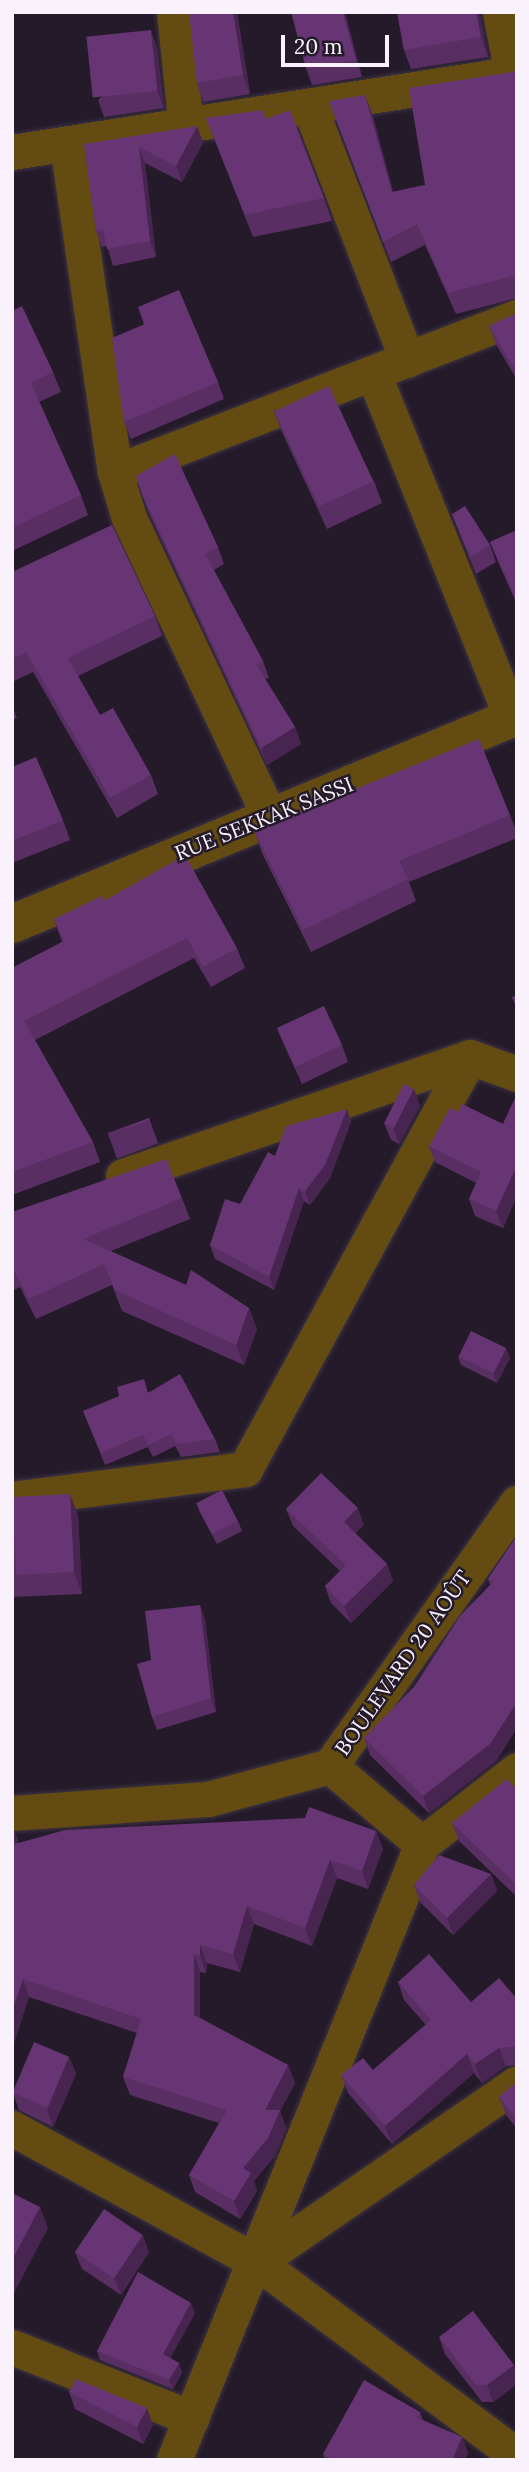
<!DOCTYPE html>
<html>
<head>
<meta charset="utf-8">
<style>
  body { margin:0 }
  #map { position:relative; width:529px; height:2472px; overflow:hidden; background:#241a2a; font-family:Lora,serif }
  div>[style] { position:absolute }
  .roads { filter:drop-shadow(0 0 2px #3e3443) drop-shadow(0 0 2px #3e3443) }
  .minor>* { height:35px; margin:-17.5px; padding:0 17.5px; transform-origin:17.5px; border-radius:17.5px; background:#634b12 }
  .tertiary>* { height:38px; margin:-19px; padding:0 19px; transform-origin:19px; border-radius:19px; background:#634b12 }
  .wall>* { inset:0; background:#592e63; transform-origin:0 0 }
  .shaded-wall>* { inset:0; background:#482550 }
  .building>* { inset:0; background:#673573; transform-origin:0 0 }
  span { translate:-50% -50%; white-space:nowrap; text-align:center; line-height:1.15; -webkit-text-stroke:5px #241a2a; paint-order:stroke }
  .street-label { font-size:21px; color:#f9f2fd }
  .frame { position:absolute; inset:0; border:14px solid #f9f2fd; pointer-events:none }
  .scale { position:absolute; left:281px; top:35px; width:108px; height:32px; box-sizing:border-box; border:4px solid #f9f2fd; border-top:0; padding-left:9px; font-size:21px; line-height:24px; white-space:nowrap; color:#f9f2fd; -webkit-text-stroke:5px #241a2a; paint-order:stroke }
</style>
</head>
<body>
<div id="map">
  <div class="roads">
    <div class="minor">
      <div style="left:174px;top:12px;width:118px;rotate:84.1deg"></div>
      <div style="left:500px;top:12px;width:63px;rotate:79deg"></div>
      <div style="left:310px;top:108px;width:270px;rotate:68.9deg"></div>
      <div style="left:67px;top:144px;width:331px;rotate:81.7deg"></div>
      <div style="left:115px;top:472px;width:48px;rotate:73.1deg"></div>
      <div style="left:129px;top:518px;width:329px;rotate:64.8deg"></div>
      <div style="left:12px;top:152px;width:511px;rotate:-8.89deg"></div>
      <div style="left:373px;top:373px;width:372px;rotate:68.1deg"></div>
      <div style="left:115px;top:472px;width:431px;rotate:-21.1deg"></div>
      <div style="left:123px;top:1176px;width:367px;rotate:-18.9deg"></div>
      <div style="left:470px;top:1057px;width:50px;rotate:19.9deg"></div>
      <div style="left:12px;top:1499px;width:235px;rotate:-7.3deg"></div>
      <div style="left:245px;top:1469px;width:469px;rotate:-61.4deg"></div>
      <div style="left:330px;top:1766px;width:121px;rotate:40.3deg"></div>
      <div style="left:12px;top:1813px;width:196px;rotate:-4.1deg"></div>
      <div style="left:208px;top:1799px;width:126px;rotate:-15.1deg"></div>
      <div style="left:330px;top:1766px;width:323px;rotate:-54.6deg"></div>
      <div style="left:12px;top:2128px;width:279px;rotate:28.7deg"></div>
      <div style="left:257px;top:2262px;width:324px;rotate:36.7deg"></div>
      <div style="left:257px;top:2262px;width:316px;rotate:-34.5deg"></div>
      <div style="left:12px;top:2347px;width:193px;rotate:21.6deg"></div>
      <div style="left:174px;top:2460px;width:664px;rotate:-68.07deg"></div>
      <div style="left:422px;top:1844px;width:120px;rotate:-37.9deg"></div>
    </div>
    <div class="tertiary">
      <div style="left:12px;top:924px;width:546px;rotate:-22.39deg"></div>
    </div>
  </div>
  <div class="wall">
    <div style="clip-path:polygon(237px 12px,250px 94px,203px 102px,197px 83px)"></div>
    <div style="clip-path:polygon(345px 12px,362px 77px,312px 85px,306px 68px)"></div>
    <div style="clip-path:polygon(397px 12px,479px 12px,488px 57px,411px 69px,404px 50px)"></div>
    <div style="clip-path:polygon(157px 47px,164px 108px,104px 117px,98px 100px)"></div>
    <div style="clip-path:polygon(517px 69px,517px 298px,456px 314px,425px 245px,391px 262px,329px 101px,373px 116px,393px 192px,425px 185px,513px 72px)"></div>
    <div style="clip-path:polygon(206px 118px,266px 119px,324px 198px,332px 221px,253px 237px)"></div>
    <div style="clip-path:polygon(203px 143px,182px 182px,145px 163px,156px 257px,113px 266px,107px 246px,102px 247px,96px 231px,84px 144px)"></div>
    <div style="clip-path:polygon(138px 307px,218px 382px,224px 399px,131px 439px,124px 422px,144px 325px)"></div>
    <div style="clip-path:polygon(12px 311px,53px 372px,61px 392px,39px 402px,81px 495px,88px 515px,12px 551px)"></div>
    <div style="clip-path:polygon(517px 313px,517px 380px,497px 346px,489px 326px)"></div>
    <div style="clip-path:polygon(273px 408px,374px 481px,382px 503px,327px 529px,281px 430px)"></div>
    <div style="clip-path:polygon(142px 494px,218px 547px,224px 564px,214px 570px,263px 661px,269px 678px,265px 679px,295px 727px,301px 744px,267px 765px,148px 511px)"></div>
    <div style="clip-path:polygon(452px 514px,490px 545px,496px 562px,476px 574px)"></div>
    <div style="clip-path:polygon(517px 530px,517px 605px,499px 564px,490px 542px)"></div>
    <div style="clip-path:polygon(12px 572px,155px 616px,162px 636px,78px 676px,100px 715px,151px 775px,158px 794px,117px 818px,33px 672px,12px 682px)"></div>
    <div style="clip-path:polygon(12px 705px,17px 718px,12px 720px)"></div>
    <div style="clip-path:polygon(12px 767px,63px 820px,70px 840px,12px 863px)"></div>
    <div style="clip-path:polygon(510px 815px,517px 833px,517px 838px,409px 882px,416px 901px,311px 952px,262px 853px,254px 830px)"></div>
    <div style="clip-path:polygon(104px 901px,237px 948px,245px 968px,211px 987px,194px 958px,35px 1040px,93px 1142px,100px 1162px,12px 1195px,12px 964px,14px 967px,62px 942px,54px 919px)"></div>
    <div style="clip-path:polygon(277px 1028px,342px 1045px,348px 1062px,302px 1084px,284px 1045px)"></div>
    <div style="clip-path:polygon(517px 1094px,517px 1196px,503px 1228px,475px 1216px,469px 1199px,476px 1183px,435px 1162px,429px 1146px,458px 1112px,503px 1124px)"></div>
    <div style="clip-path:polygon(420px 1106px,399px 1144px,391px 1140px,384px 1123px)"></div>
    <div style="clip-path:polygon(347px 1109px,351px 1122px,330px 1178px,310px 1205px,304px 1201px,274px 1290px,215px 1259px,210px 1245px,275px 1156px)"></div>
    <div style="left:149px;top:1118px;width:27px;height:44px;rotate:70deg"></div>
    <div style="clip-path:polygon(182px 1198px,190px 1219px,111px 1251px,186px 1285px,249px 1308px,257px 1329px,244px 1365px,122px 1311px,112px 1285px,36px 1319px,20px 1287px,12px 1291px,12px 1212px)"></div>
    <div style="clip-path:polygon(506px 1348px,510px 1358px,497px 1383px,461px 1365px,458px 1356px)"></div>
    <div style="clip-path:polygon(148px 1392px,215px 1439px,220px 1452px,181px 1457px,175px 1446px,153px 1457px,148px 1447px,105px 1465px,83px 1411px)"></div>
    <div style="clip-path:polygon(12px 1497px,78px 1515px,82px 1594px,12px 1597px)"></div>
    <div style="clip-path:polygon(197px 1504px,238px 1521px,242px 1531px,217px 1544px,200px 1513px)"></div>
    <div style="clip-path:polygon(286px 1509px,364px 1525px,355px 1533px,387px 1564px,393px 1581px,351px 1623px,331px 1603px,325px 1586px,340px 1571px,293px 1526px)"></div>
    <div style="clip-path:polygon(517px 1536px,517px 1728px,496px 1761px,429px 1813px,370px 1755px,364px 1738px,414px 1687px,490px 1585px,488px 1579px)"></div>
    <div style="clip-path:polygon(200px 1605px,205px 1619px,216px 1712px,157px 1730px,152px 1717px,151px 1660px)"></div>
    <div style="clip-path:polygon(517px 1790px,517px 1897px,459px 1841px,452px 1823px)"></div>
    <div style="clip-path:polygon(376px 1831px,383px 1849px,368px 1889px,337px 1878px,312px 1946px,254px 1924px,240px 1972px,207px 1963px,206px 1973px,200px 1972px,200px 2018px,288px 2065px,295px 2083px,280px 2111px,286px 2128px,275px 2156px,254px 2181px,257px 2191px,240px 2219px,195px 2192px,189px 2175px,219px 2123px,130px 2095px,123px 2077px,137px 2033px,29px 1997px,12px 2049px,18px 1840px,18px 1843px)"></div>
    <div style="clip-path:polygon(491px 1874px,497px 1891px,453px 1935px,420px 1902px,414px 1885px)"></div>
    <div style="clip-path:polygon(398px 1982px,471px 2002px,517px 1999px,517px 2065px,506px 2066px,482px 2083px,474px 2073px,392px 2144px,348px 2093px,341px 2075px,373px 2070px,426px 2025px,404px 2000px)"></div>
    <div style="clip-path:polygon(69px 2057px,76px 2074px,53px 2127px,19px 2110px,13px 2093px)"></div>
    <div style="clip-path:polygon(517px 2082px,517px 2129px,506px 2115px,499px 2097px)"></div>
    <div style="clip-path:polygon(75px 2252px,149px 2252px,121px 2295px,82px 2269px)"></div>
    <div style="clip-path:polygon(195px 2313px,170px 2358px,179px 2363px,182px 2373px,173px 2389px,100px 2360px,97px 2351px)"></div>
    <div style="clip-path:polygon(439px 2337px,514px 2365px,517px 2373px,517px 2384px,493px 2402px,482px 2402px,445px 2354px)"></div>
    <div style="clip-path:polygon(69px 2392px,153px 2425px,143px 2444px,75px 2409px)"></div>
    <div style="clip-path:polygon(420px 2412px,423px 2420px,462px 2437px,468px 2453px,465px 2460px,325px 2460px,323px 2454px)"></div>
  </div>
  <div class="shaded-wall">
    <div style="clip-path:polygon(233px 12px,237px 12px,250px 94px,243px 75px)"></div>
    <div style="clip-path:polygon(343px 12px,345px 12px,362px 77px,356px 60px)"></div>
    <div style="clip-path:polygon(476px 12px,479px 12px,480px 15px,488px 57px,481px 37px)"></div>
    <div style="clip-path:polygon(151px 30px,157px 47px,164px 108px,157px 91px)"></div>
    <div style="clip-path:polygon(365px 95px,373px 116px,399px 213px,392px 192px)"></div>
    <div style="clip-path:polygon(197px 126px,203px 143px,182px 182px,176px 166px)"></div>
    <div style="clip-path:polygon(139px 147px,145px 163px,156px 257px,150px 241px)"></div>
    <div style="clip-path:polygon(295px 727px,301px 744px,267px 765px,261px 748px)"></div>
    <div style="clip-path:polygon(414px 1089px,420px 1106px,399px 1144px,393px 1127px)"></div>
    <div style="clip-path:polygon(347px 1109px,351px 1122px,330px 1178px,310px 1205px,305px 1191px)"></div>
    <div style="clip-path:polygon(517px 1165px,517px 1196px,503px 1228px,496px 1211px)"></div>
    <div style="clip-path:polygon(299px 1188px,304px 1201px,274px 1290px,269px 1277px)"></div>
    <div style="clip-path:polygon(249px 1308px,257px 1329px,244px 1365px,236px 1345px)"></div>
    <div style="clip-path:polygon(506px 1348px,510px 1358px,497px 1383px,493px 1374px)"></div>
    <div style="clip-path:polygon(70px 1494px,78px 1515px,82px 1594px,74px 1572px)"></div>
    <div style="clip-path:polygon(358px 1508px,364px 1525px,350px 1539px,344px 1522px)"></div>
    <div style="clip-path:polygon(387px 1564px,393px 1581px,351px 1623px,344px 1606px)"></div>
    <div style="clip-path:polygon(200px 1605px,205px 1619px,216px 1712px,211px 1698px)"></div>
    <div style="clip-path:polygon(517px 1702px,517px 1728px,496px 1761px,429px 1813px,423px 1796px)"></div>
    <div style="clip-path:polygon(12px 1824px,18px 1840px,21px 1862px,15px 1844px)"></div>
    <div style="clip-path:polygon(376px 1831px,383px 1849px,368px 1889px,362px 1871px)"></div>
    <div style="clip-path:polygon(330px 1860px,337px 1878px,312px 1946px,305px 1928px)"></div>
    <div style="clip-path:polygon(491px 1874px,497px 1891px,453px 1935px,447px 1918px)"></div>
    <div style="clip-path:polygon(247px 1906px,254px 1924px,240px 1972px,233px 1954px)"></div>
    <div style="clip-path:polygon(200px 1945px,207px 1963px,206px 1973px,200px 1955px)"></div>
    <div style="clip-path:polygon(194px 1954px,200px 1972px,200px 2033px,194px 2015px)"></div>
    <div style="clip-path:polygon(23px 1979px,29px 1997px,12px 2049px,12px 2011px)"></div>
    <div style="clip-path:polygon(499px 2048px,506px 2066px,482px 2083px,475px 2064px)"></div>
    <div style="clip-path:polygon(467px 2054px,474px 2073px,392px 2144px,385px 2126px)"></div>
    <div style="clip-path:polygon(69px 2057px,76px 2074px,53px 2127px,47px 2110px)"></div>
    <div style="clip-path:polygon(288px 2065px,295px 2083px,280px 2111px,286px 2128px,275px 2156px,254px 2181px,257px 2191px,240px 2219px,234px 2201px,243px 2168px,265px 2110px)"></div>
    <div style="clip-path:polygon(40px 2207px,48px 2228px,12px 2297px,12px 2261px)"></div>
    <div style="clip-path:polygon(143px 2235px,149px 2252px,121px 2295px,114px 2278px)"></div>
    <div style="clip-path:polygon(191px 2303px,195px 2313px,167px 2364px,163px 2354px)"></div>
    <div style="clip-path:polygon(179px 2363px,182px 2373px,173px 2389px,169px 2380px)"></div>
    <div style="clip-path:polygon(514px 2365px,517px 2373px,517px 2384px,493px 2402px,487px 2385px)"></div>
    <div style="clip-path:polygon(147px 2408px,153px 2425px,143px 2444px,137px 2427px)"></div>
    <div style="clip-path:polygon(462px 2437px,468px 2453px,465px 2460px,452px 2460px)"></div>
  </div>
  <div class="building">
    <div style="clip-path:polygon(189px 12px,233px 12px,243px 75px,197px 83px)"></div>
    <div style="clip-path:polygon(291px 12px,343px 12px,356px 60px,306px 68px)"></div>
    <div style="clip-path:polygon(397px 12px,476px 12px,481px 37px,404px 50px)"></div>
    <div style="left:151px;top:30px;width:61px;height:65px;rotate:84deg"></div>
    <div style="clip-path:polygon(517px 69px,517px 280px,512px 276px,448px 293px,417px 224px,383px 242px,329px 101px,365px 95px,392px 192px,425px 185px,409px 88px,513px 72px)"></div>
    <div style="clip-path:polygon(262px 110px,266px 119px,290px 110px,324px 198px,245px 215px,206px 118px)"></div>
    <div style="clip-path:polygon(197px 126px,176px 166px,139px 147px,150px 241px,107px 249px,103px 229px,96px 231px,84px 144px)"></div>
    <div style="clip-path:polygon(179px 290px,218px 382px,124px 422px,112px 338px,145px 324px,138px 307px)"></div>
    <div style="clip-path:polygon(22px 306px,53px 372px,31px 383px,81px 495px,12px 528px,12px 311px)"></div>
    <div style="clip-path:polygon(517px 313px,517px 373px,489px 326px)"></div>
    <div style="left:329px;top:386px;width:105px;height:60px;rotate:65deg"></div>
    <div style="clip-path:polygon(175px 454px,218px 547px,205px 554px,263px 661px,256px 664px,295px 727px,261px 748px,142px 494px,136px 476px)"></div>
    <div style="clip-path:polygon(465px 506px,490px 545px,470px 557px,452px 514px)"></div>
    <div style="clip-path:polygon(112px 525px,155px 616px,68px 658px,100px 715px,113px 708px,151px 775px,110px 798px,26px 652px,12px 659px,12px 572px)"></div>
    <div style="clip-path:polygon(517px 530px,517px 601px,490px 542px)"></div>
    <div style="clip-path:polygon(479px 739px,510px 815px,399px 861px,408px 879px,303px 930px,254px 830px)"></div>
    <div style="clip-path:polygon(36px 757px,63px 820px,12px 841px,12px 767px)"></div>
    <div style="clip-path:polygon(185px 855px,237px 948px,203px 967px,187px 938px,24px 1021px,93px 1142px,12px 1172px,12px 964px,14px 967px,64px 941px,54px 919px,102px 896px,104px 901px)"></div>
    <div style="clip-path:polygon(517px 995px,517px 1009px,512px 997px)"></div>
    <div style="left:324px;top:1006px;width:43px;height:52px;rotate:65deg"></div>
    <div style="left:404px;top:1084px;width:11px;height:44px;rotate:27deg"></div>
    <div style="clip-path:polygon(517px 1094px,517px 1165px,496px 1211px,469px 1199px,481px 1172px,429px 1146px,450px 1108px,458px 1112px,462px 1104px,503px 1124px)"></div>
    <div style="clip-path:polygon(347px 1109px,325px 1165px,305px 1191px,299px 1188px,269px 1277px,210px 1245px,225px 1199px,240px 1204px,268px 1152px,275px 1156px,286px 1126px)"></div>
    <div style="clip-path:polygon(149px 1118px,150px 1120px,108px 1135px)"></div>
    <div style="clip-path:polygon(166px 1159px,182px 1198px,83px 1239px,186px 1285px,191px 1270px,249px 1308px,236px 1345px,115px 1290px,104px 1264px,29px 1299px,12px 1267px,12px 1212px)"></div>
    <div style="left:471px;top:1331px;width:39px;height:28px;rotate:26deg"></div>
    <div style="clip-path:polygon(180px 1374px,215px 1439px,176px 1444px,171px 1434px,148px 1445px,143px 1435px,101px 1453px,83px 1411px,119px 1396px,117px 1387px,144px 1379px,148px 1393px)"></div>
    <div style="clip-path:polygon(321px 1473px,358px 1508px,344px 1522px,387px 1564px,344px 1606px,325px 1586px,346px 1565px,286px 1509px)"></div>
    <div style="left:222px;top:1490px;width:35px;height:29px;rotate:63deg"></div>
    <div style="left:70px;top:1494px;width:78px;height:58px;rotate:87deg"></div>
    <div style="clip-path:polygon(517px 1536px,517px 1702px,490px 1744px,423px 1796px,364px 1738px,414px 1687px,460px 1616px,493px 1582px,488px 1579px)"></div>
    <div style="clip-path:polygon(200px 1605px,211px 1698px,152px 1717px,137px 1664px,151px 1660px,145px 1611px)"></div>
    <div style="clip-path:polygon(507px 1779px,517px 1790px,517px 1885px,452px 1823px)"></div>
    <div style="clip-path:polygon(309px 1807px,376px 1831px,362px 1871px,330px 1860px,305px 1928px,247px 1906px,233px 1954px,200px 1945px,200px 1955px,194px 1954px,194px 2015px,288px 2065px,265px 2110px,280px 2110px,268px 2138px,243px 2168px,251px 2173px,234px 2201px,189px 2175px,227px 2110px,123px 2077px,141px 2019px,23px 1979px,12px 2011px,12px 1828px,15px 1844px,65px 1830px,305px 1818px)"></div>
    <div style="clip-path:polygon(439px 1855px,491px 1874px,447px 1918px,414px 1885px)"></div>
    <div style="clip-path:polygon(429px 1954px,471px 2002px,499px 1978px,517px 1999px,517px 2046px,499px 2048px,475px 2064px,467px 2054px,385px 2126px,341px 2075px,363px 2058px,373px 2070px,431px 2020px,398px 1982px)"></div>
    <div style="left:34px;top:2042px;width:38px;height:55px;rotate:23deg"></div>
    <div style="clip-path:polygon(517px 2082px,517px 2120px,499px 2097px)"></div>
    <div style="clip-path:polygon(12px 2193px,40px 2207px,12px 2261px)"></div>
    <div style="left:104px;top:2209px;width:47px;height:52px;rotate:34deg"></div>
    <div style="clip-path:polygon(138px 2272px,191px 2303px,163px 2354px,179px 2363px,169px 2380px,97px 2351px)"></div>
    <div style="clip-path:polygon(473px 2311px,514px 2365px,487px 2385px,476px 2385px,439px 2337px)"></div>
    <div style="clip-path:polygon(76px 2379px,147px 2408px,137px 2427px,69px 2392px)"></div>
    <div style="clip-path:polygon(364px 2380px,420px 2412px,417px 2418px,462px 2437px,452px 2460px,334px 2460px,323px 2454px)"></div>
  </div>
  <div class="street-label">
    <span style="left:264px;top:819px;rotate:-22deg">RUE SEKKAK SASSI</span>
    <span style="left:403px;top:1663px;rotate:-55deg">BOULEVARD 20 AOÛT</span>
  </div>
  <div class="frame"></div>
  <div class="scale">20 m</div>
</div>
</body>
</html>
